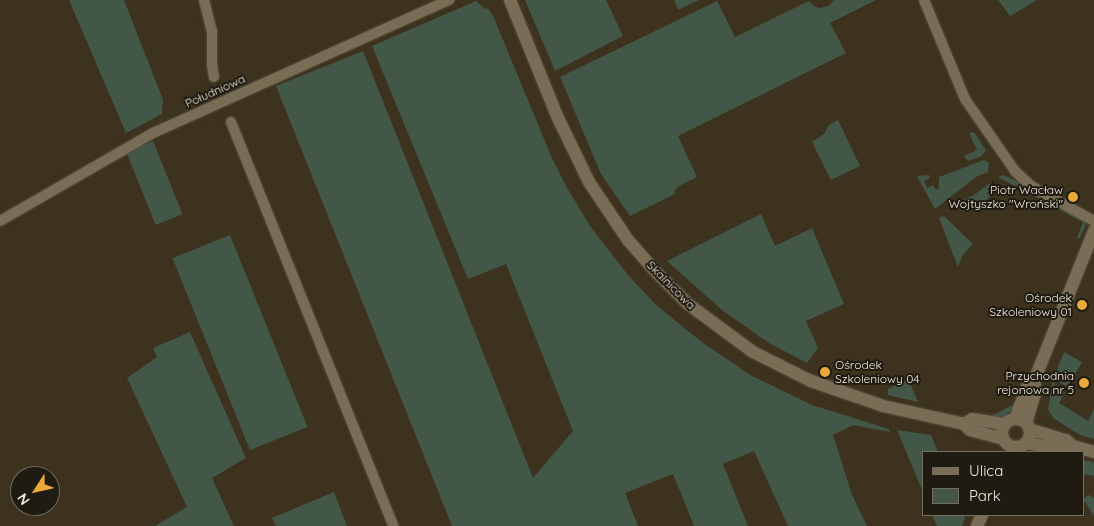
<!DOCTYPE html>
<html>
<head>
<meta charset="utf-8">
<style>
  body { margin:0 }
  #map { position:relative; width:1094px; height:526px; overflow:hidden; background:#3c321d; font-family:Quicksand,sans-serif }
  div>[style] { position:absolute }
  .green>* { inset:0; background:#435749; transform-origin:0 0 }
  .roads { filter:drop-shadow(0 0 1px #59503e) drop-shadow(0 0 1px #59503e) }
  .minor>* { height:10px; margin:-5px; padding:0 5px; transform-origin:5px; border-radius:5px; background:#796d56 }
  .tertiary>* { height:12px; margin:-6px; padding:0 6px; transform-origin:6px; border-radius:6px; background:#796d56 }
  .tertiary>.ring { margin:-6px; padding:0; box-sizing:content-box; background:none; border:12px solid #796d56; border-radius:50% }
  .dots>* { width:14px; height:14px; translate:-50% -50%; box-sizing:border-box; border:2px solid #1f1b11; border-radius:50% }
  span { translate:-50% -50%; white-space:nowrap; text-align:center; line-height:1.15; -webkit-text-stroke:4px #1f1b11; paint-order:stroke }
  .street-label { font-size:12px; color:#f2ebdf }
  .poi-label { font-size:12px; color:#f2ebdf }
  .right { translate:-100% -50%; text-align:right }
  .left { translate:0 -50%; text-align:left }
  .legend { position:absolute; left:922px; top:451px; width:162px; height:65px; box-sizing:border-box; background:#1f1b11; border:1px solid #736e63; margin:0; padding:6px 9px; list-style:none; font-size:15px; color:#f2ebdf }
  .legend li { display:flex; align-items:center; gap:10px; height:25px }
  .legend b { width:25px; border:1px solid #736e63 }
  .north { position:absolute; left:10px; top:466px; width:50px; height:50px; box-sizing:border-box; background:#1f1b11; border:1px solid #736e63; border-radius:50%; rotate:235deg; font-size:14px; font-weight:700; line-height:20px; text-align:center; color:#f2ebdf }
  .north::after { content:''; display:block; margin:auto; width:18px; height:22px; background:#eaaa38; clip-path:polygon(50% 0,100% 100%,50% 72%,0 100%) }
</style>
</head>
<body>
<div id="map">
  <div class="green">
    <div style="clip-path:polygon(69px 0,124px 0,163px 100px,162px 114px,126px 133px)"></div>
    <div style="clip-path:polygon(525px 0,606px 0,623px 36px,555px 71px)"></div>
    <div style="clip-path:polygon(674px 0,699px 0,678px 10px)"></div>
    <div style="clip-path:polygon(834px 0,876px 0,830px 23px,846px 53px,678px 136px,697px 177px,679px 186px,674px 191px,675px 194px,630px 216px,601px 174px,560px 77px,717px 1px,735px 37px,809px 1px,815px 7px,820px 8px,829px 6px)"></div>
    <div style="clip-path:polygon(998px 0,1037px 0,1010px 16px)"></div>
    <div style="clip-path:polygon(476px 1px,485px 9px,488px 8px,494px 18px,551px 156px,566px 186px,590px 226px,628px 275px,656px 305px,703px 343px,752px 376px,812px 405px,889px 429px,890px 432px,853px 425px,833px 435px,852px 495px,867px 526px,788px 526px,754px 451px,723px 464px,748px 526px,694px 526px,673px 474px,625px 493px,638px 526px,452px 526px,276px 86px,363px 51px,533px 478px,573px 431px,506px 264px,468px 279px,372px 46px)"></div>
    <div style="clip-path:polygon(838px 120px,860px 166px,831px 180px,812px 142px,824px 134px,829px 125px)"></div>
    <div style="clip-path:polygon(974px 132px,986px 150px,982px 156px,968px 161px,964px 156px,977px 150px,969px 133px)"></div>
    <div style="left:153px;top:141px;width:79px;height:29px;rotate:68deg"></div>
    <div style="clip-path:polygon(984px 160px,989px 163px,988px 172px,976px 177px,935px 209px,917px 176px,929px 175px,930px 178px,924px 181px,927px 188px,933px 185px,936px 190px,939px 188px,939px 177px)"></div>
    <div style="clip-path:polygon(1003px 175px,1019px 182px,1027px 189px,1083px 220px,1086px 224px,1080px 238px,1077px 238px,1083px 222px,998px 177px)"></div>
    <div style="clip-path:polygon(990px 183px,994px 184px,987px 193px,991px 196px,975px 210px,967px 205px,968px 203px,964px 199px,974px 195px)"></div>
    <div style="clip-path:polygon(761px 214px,775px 246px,812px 228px,844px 304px,806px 321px,818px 348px,807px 363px,769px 343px,722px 310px,667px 261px)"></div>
    <div style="clip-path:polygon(944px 216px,973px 244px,962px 256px,958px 267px,939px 218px)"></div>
    <div style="left:230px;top:235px;width:207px;height:62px;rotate:68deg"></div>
    <div style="clip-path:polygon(190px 332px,246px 458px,212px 478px,234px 526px,155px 526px,187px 507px,127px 378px,157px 357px,153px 348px)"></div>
    <div style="clip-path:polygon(1064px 352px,1082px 362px,1068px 387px,1055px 380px,1054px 385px,1065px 392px,1059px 403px,1088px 421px,1094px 409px,1094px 439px,1080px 435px,1053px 418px,1048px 409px,1053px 379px)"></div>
    <div style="clip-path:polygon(908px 379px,918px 402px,888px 395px,888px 389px)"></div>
    <div style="clip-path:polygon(1014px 404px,1016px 405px,1005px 416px,999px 418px,989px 417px)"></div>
    <div style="clip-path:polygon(897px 430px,931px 435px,938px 452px,923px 452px,923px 492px)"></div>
    <div style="clip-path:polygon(1083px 460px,1094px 462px,1094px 476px,1085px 474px,1083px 481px)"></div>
    <div style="clip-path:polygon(334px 492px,347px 526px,276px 526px,272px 518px)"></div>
    <div style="clip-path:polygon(1089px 495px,1094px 498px,1094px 516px,1083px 499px)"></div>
    <div style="clip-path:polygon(932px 515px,964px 515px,965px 518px,962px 526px,937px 526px)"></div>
  </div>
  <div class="roads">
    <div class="minor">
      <div style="left:204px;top:0;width:32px;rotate:76deg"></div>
      <div style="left:212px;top:31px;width:34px;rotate:90deg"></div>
      <div style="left:212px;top:65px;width:12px;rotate:81deg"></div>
      <div style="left:924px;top:0;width:107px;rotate:67.5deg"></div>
      <div style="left:965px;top:99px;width:88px;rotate:55.2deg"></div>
      <div style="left:1015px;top:171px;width:22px;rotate:43deg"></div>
      <div style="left:1031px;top:186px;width:72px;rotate:29.1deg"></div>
      <div style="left:231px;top:122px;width:435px;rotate:68.1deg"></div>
      <div style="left:0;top:221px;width:177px;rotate:-29.9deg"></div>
      <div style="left:153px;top:133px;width:325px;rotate:-24.2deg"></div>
    </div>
    <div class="tertiary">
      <div style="left:510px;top:0;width:127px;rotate:67.9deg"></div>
      <div style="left:558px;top:118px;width:71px;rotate:64.2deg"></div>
      <div style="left:589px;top:182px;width:70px;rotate:56.1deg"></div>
      <div style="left:628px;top:240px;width:40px;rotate:49deg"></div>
      <div style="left:654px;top:270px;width:48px;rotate:45deg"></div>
      <div style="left:688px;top:304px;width:81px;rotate:36.4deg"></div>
      <div style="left:753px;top:352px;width:65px;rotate:26.6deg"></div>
      <div style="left:811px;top:381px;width:76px;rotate:19.1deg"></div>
      <div style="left:883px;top:406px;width:83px;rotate:12.5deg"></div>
      <div style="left:964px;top:424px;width:8px;rotate:45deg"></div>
      <div style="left:970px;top:430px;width:34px;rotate:15deg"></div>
      <div class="ring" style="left:1002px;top:419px;width:16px;height:16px"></div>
      <div style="left:1015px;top:419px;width:34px;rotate:-69deg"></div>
      <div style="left:1027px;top:387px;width:9px;rotate:-41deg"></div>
      <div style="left:1034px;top:381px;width:162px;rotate:-68.2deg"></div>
      <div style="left:1026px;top:423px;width:34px;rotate:-73deg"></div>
      <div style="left:1036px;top:391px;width:10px;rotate:-101deg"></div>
      <div style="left:964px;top:424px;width:9px;rotate:-32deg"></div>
      <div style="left:972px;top:419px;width:33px;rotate:9deg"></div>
      <div style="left:1029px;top:429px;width:39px;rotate:17deg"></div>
      <div style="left:1066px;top:440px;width:9px;rotate:41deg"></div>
      <div style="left:1073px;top:446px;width:22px;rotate:16deg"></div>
      <div style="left:1026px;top:443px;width:40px;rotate:10deg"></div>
      <div style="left:1065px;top:450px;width:9px;rotate:-27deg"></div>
      <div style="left:977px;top:526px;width:12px;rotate:-66deg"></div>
    </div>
  </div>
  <div class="dots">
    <div style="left:1073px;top:197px;background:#eaaa38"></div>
    <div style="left:1082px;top:305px;background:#eaaa38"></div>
    <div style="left:825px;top:372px;background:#eaaa38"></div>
    <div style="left:1084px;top:383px;background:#eaaa38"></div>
  </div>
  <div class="street-label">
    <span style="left:215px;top:91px;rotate:-24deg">Południowa</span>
    <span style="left:671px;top:285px;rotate:45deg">Skalnicowa</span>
  </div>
  <div class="poi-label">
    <span class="right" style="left:1063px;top:197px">Piotr Wacław<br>Wojtyszko "Wroński"</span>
    <span class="right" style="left:1072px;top:305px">Ośrodek<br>Szkoleniowy 01</span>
    <span class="left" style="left:835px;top:372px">Ośrodek<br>Szkoleniowy 04</span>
    <span class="right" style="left:1074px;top:383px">Przychodnia<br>rejonowa nr 5</span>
  </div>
  <ul class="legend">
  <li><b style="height:6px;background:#796d56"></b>Ulica</li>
  <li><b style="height:14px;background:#435749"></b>Park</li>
  </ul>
  <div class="north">N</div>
</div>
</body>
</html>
